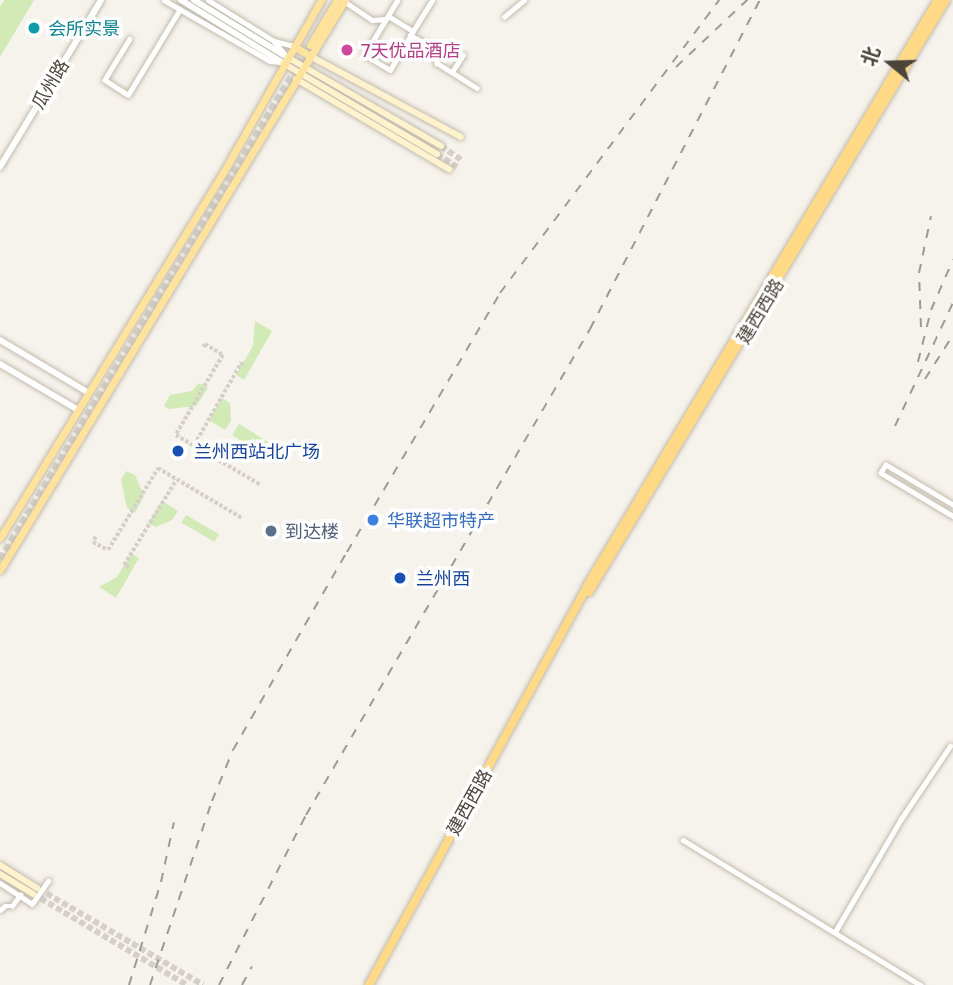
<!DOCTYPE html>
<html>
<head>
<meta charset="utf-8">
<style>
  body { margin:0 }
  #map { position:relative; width:953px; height:985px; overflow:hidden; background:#f6f3ec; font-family:"Golos Text","Noto Sans SC",sans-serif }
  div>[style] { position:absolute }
  .green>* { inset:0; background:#d2eab5; transform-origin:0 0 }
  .pedestrian-tunnel>* { height:3.5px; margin-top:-1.75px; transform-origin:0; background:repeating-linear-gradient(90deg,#d4d0c8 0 3.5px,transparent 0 5.5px) }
  .secondary-tunnel>* { height:6px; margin-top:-3px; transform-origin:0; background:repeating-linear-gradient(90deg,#d4d0c8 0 6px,transparent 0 9px) }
  .primary-tunnel>* { height:7px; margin-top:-3.5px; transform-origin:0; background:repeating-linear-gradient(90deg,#d4d0c8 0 7px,transparent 0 10.5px) }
  .roads { filter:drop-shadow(0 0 2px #c2bbae) drop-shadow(0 0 2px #c2bbae) }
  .minor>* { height:4.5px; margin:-2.25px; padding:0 2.25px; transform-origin:2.25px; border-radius:2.25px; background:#fff }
  .tertiary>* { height:6px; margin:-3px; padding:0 3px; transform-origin:3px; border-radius:3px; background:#fff }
  .secondary>* { height:6px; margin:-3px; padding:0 3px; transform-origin:3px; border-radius:3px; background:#fff3cd }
  .primary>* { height:7px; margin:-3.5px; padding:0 3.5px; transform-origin:3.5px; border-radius:3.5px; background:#ffe39c }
  .trunk>* { height:8px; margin:-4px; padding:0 4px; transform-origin:4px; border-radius:4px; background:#ffd985 }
  .rail>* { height:2px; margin-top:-1px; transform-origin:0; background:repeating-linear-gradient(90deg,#9a9a9a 0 9px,transparent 0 18px) }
  .dots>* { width:19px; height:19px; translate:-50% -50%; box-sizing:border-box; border:4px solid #fff; border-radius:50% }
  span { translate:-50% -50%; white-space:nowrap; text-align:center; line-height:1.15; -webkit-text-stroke:7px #fff; paint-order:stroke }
  .culture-label { font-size:18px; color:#0d838f }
  .left { translate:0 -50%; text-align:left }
  .hotel-label { font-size:18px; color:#b23c85 }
  .street-label { font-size:18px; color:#4b4439 }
  .transit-label { font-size:18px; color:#164399 }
  .shop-label { font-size:18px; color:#366cbe }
  .service-label { font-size:18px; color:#4e5e75 }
  .north { position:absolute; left:855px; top:28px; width:70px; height:70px; -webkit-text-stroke:5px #fff; paint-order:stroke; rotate:289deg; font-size:19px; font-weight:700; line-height:28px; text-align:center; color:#4b4439 }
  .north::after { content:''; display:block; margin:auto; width:24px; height:32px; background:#4b4439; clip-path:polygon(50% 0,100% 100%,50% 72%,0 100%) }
</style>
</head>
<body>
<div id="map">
  <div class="green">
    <div style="clip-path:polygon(4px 0,34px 0,0 57px,0 7px)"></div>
    <div style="clip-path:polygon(255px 321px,272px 331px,244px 380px,236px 375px,253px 346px)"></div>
    <div style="clip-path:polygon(199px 383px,208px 388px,196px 406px,169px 409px,164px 406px,170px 395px,192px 391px)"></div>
    <div style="clip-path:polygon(222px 398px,230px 403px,231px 421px,225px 430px,209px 420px)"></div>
    <div style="left:239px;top:424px;width:36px;height:13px;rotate:32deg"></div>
    <div style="clip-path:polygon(126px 471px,135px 475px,144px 496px,135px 513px,127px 508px,121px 480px)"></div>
    <div style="clip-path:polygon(162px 501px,178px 511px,172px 520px,156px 527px,148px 523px)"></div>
    <div style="left:186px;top:515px;width:38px;height:9px;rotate:30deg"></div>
    <div style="clip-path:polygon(131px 554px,139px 558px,116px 598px,99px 587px,117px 577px)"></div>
  </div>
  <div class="pedestrian-tunnel">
    <div style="left:203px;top:347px;width:4px;rotate:-56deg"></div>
    <div style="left:205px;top:344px;width:21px;rotate:31deg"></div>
    <div style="left:223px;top:355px;width:93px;rotate:120.4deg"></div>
    <div style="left:176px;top:435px;width:99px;rotate:30.5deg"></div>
    <div style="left:194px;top:445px;width:95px;rotate:-60.2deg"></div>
    <div style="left:241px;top:363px;width:6px;rotate:39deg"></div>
    <div style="left:96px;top:537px;width:6px;rotate:121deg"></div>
    <div style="left:93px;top:542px;width:17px;rotate:28deg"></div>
    <div style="left:108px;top:550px;width:96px;rotate:-58.6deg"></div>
    <div style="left:158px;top:468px;width:98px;rotate:30.8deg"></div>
    <div style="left:129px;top:568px;width:6px;rotate:-149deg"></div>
    <div style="left:124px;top:565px;width:100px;rotate:-58.5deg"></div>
  </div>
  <div class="secondary-tunnel">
    <div style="left:441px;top:146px;width:25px;rotate:34deg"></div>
    <div style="left:437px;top:154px;width:24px;rotate:33deg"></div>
    <div style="left:39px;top:889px;width:190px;rotate:30.3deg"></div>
    <div style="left:33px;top:894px;width:179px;rotate:30.6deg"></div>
  </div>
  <div class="primary-tunnel">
    <div style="left:0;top:559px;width:600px;rotate:-58.91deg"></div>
  </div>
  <div class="roads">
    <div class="minor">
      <div style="left:164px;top:0;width:122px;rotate:29.9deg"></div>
      <div style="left:270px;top:61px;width:10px;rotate:6deg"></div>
      <div style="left:208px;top:0;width:78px;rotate:31.8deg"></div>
      <div style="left:274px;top:41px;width:16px;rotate:50deg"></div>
      <div style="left:398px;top:0;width:64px;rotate:121deg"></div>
      <div style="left:365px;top:55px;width:29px;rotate:31deg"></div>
      <div style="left:390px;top:70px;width:45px;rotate:-59.5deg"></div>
      <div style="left:344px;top:1px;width:34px;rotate:34deg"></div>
      <div style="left:372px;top:20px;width:13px;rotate:-4deg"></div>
      <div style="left:388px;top:16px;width:29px;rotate:31deg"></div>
      <div style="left:413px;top:31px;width:36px;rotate:-58deg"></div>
      <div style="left:504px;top:17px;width:26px;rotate:-40deg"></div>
      <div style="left:410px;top:35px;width:26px;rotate:29deg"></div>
      <div style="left:433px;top:48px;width:16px;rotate:75deg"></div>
      <div style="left:437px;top:63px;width:47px;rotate:32deg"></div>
      <div style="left:130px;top:39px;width:48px;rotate:121.4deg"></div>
      <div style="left:105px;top:80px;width:27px;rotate:33deg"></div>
      <div style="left:128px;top:95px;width:100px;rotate:-58.8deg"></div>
      <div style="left:274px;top:41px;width:21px;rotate:14deg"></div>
      <div style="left:452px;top:72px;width:20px;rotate:-57deg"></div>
      <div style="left:953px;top:505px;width:78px;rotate:-149.2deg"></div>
      <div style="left:886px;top:465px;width:9px;rotate:122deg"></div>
      <div style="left:881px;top:473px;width:84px;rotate:30.8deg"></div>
      <div style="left:683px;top:840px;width:279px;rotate:31.4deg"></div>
      <div style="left:0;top:883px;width:38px;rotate:33deg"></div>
      <div style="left:32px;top:904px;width:28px;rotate:-55deg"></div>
      <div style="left:0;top:910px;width:6px;rotate:-39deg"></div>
      <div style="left:5px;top:906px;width:7px"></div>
      <div style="left:12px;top:906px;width:14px;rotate:-54deg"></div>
      <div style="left:835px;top:932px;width:131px;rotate:-59.7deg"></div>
      <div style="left:901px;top:819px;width:88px;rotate:-56.1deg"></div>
    </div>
    <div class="tertiary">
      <div style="left:181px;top:0;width:120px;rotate:31.7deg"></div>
      <div style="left:194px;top:0;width:109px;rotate:31.5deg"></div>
      <div style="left:0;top:167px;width:195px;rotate:-58.8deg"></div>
      <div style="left:0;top:340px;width:104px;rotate:30.8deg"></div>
      <div style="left:0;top:364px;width:91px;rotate:30.5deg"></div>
    </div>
    <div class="secondary">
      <div style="left:310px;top:56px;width:171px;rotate:28.2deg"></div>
      <div style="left:287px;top:57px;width:178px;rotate:30deg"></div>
      <div style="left:283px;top:63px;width:179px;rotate:30.6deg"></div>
      <div style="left:296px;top:79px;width:178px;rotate:30.5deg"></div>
      <div style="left:0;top:865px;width:44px;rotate:31.9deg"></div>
      <div style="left:0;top:874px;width:39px;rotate:31deg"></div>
    </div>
    <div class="primary">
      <div style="left:310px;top:45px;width:52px;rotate:-59deg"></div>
      <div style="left:294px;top:46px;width:19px;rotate:32deg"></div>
      <div style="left:0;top:538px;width:438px;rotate:-58.6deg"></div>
      <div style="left:228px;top:164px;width:189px;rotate:-60.4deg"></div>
      <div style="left:0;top:570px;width:666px;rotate:-58.82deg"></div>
    </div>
    <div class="trunk">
      <div style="left:589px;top:592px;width:691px;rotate:-58.91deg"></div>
      <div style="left:369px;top:985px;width:455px;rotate:-61.3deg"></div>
      <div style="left:587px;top:586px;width:683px;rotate:-59.08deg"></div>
    </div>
  </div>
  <div class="rail">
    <div style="left:676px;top:67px;width:98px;rotate:-43.3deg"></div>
    <div style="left:921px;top:327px;width:54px;rotate:-92.1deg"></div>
    <div style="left:919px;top:273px;width:58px;rotate:-78.1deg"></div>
    <div style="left:918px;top:362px;width:54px;rotate:-76deg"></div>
    <div style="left:931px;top:310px;width:55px;rotate:-66.3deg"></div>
    <div style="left:925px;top:379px;width:52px;rotate:-57.5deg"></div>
    <div style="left:895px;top:426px;width:136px;rotate:-64.8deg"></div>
    <div style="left:129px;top:985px;width:108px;rotate:-72.7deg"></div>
    <div style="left:161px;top:882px;width:61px;rotate:-77.8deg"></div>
    <div style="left:150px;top:985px;width:194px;rotate:-71.4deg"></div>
    <div style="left:212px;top:801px;width:55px;rotate:-67.6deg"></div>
    <div style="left:233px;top:750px;width:228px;rotate:-60.1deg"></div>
    <div style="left:347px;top:552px;width:301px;rotate:-59.4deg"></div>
    <div style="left:500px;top:293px;width:366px;rotate:-53.2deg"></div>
    <div style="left:219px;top:985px;width:191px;rotate:-62.9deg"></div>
    <div style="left:306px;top:815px;width:563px;rotate:-59.7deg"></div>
    <div style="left:590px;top:329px;width:370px;rotate:-62.7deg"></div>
    <div style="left:242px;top:985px;width:21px;rotate:-62deg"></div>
  </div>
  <div class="dots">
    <div style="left:34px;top:28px;background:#0f9aa8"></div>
    <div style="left:347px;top:50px;background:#d1479c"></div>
    <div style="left:178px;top:451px;background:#1a4fb4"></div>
    <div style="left:373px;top:520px;background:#3f7fe0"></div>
    <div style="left:271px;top:531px;background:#5c6f8a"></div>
    <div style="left:400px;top:578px;background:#1a4fb4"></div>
  </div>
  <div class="culture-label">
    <span class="left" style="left:48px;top:28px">会所实景</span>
  </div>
  <div class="hotel-label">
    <span class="left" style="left:361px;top:50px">7天优品酒店</span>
  </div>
  <div class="street-label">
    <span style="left:50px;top:84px;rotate:-59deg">瓜州路</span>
    <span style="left:760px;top:311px;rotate:-59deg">建西西路</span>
    <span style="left:469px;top:802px;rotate:-61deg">建西西路</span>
  </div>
  <div class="transit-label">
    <span class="left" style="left:194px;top:451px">兰州西站北广场</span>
    <span class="left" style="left:416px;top:578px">兰州西</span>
  </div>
  <div class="shop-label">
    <span class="left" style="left:387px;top:520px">华联超市特产</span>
  </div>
  <div class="service-label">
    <span class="left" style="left:285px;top:531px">到达楼</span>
  </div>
  <div class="north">北</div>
</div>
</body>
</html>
